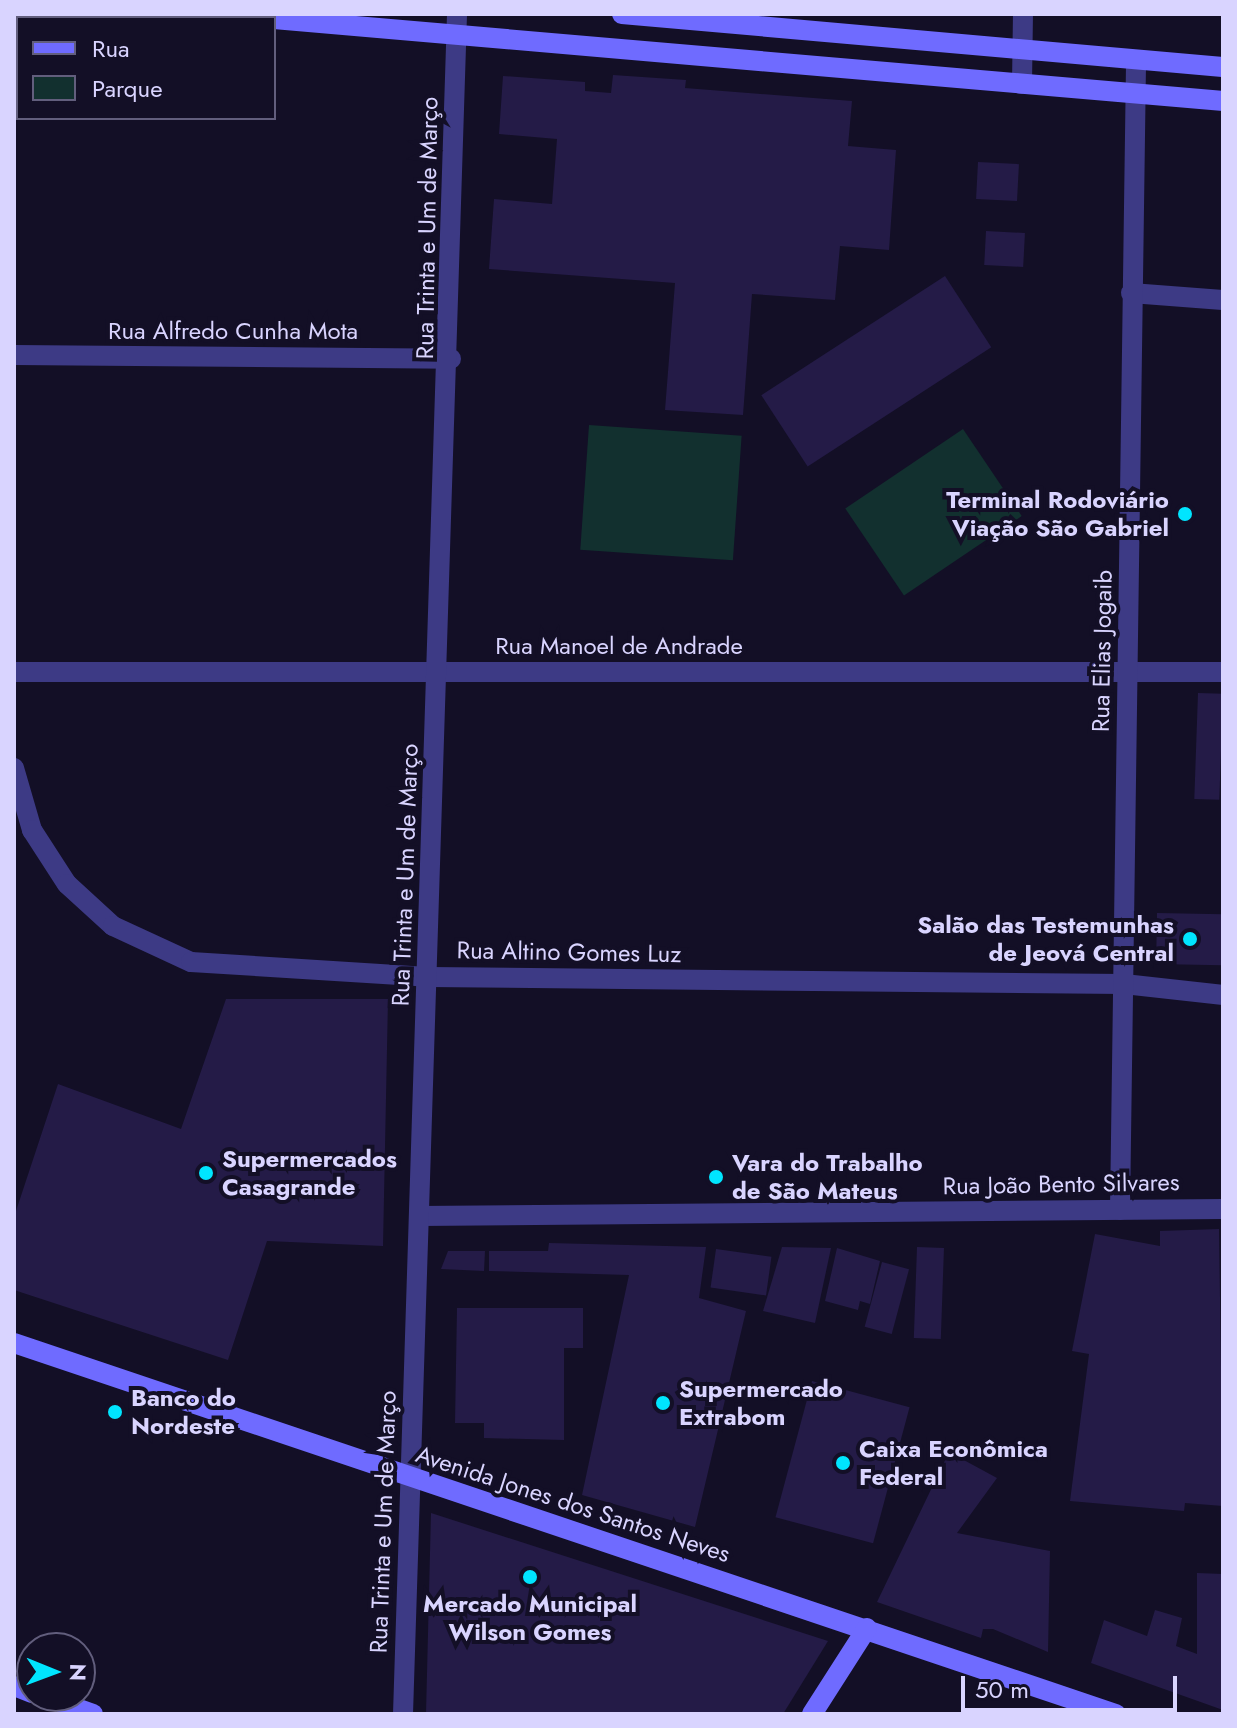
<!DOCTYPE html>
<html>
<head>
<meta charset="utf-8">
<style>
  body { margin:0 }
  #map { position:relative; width:1237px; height:1728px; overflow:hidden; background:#130f26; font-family:Jost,sans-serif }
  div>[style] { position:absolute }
  .green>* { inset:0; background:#12302f; transform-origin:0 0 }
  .building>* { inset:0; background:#241b47; transform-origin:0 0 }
  .street>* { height:20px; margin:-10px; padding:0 10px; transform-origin:10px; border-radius:10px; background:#3d3a85 }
  .secondary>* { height:20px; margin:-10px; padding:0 10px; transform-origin:10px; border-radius:10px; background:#6f6bff }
  .dots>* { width:22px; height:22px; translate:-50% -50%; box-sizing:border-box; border:4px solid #130f26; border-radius:50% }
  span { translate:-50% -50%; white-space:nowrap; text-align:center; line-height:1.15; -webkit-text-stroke:8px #130f26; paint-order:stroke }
  .street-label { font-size:24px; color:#d9d4ff }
  .poi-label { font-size:24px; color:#d9d4ff; font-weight:700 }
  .right { translate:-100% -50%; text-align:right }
  .left { translate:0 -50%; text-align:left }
  .frame { position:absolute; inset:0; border:16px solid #d9d4ff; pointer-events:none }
  .legend { position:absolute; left:16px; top:16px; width:260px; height:104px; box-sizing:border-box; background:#130f26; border:2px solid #625e7d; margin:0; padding:10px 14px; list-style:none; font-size:24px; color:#d9d4ff }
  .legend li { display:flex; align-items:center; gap:16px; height:40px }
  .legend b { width:40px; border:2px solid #625e7d }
  .north { position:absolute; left:16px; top:1632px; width:80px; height:80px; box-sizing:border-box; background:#130f26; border:2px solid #625e7d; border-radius:50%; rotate:91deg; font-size:22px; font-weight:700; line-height:32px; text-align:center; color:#d9d4ff }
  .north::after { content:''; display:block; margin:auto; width:28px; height:36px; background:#00e5ff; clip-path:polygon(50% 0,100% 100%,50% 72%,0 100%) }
  .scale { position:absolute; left:961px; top:1676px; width:216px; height:36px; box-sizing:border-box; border:4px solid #d9d4ff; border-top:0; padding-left:10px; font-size:24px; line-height:28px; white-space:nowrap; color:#d9d4ff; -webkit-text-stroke:6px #130f26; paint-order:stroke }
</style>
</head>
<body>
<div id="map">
  <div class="green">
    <div style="left:589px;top:425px;width:153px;height:125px;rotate:4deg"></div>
    <div style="left:963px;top:429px;width:105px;height:142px;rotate:56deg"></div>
  </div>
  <div class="building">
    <div style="clip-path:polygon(613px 75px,686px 80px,685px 88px,852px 101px,848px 146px,896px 150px,889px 250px,840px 246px,835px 300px,752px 294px,743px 415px,665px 410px,675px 283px,489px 269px,494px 199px,552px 204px,557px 139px,499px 134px,503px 76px,585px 82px,585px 91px,611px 93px)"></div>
    <div style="left:978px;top:162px;width:41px;height:37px;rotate:3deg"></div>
    <div style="left:986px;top:231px;width:39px;height:34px;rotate:3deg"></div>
    <div style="left:945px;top:276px;width:85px;height:219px;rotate:57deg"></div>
    <div style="left:1198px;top:693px;width:25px;height:106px;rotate:2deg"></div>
    <div style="left:1157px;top:913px;width:66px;height:51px;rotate:1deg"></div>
    <div style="clip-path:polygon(226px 999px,388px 999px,383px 1246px,267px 1241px,228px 1360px,14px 1290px,14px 1217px,58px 1084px,181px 1129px)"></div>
    <div style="clip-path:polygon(1219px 1229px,1223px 1506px,1185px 1503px,1184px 1511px,1070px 1501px,1089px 1354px,1072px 1351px,1095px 1234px,1160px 1246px,1160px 1231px)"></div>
    <div style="clip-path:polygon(549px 1243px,706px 1247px,699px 1298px,746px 1311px,695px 1527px,582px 1495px,629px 1275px,489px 1271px,489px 1251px,548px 1251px)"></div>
    <div style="clip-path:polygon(782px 1247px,831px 1248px,815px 1323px,763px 1311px)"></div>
    <div style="left:917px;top:1247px;width:27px;height:91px;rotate:2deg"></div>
    <div style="clip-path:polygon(837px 1248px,880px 1261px,870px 1304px,860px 1301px,858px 1310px,825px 1301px)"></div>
    <div style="left:716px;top:1249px;width:56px;height:39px;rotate:8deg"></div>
    <div style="clip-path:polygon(448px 1251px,485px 1251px,484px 1271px,441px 1269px)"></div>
    <div style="left:882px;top:1262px;width:28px;height:67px;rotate:15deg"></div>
    <div style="clip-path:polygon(457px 1308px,583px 1308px,583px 1348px,564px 1348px,564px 1440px,484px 1438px,484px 1423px,455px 1423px)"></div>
    <div style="left:812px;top:1381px;width:101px;height:141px;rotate:15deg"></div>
    <div style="clip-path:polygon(949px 1452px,997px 1478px,957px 1533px,1050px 1551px,1048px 1652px,993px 1629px,983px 1629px,981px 1638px,877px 1602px)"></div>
    <div style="clip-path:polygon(431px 1513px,828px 1641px,783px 1714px,426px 1714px)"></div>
    <div style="clip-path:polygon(1197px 1573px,1223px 1574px,1223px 1710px,1091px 1663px,1104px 1620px,1147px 1636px,1155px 1610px,1182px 1618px,1176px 1646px,1197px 1654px)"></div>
  </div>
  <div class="street">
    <div style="left:1022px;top:84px;width:70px;rotate:-89.2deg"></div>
    <div style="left:1131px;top:293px;width:92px;rotate:4.4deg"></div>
    <div style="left:14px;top:355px;width:437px;rotate:0.5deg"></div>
    <div style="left:14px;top:672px;width:1209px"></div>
    <div style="left:14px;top:768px;width:65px;rotate:73.8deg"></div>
    <div style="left:32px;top:830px;width:64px;rotate:57.1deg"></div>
    <div style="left:67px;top:884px;width:62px;rotate:42.4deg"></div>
    <div style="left:113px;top:926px;width:86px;rotate:24.8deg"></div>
    <div style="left:191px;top:962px;width:237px;rotate:3.6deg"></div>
    <div style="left:428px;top:977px;width:696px;rotate:0.58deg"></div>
    <div style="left:1124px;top:984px;width:100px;rotate:6.3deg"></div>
    <div style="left:1120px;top:1210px;width:1150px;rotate:-89.2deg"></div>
    <div style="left:419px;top:1216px;width:804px;rotate:-0.5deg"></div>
    <div style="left:403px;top:1714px;width:1701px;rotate:-88.18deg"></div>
  </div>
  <div class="secondary">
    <div style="left:221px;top:14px;width:41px;rotate:5.6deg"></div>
    <div style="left:622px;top:14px;width:603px;rotate:5.04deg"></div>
    <div style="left:274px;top:19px;width:953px;rotate:4.94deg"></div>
    <div style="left:14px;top:1343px;width:1163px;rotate:18.61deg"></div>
    <div style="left:14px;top:1686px;width:19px;rotate:21deg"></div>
    <div style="left:42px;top:1696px;width:54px;rotate:19.4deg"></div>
    <div style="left:812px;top:1714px;width:102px;rotate:-57.4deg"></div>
  </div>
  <div class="dots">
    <div style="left:1185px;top:514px;background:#00e5ff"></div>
    <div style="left:1190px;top:939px;background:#00e5ff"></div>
    <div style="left:206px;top:1173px;background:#00e5ff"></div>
    <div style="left:716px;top:1177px;background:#00e5ff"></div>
    <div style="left:663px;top:1403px;background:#00e5ff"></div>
    <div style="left:115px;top:1412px;background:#00e5ff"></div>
    <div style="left:843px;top:1463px;background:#00e5ff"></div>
    <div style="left:530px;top:1577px;background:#00e5ff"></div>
  </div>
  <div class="street-label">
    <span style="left:427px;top:228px;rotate:-89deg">Rua Trinta e Um de Março</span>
    <span style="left:233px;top:331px">Rua Alfredo Cunha Mota</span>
    <span style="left:619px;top:646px">Rua Manoel de Andrade</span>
    <span style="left:1102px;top:651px;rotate:-89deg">Rua Elias Jogaib</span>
    <span style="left:405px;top:875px;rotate:-88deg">Rua Trinta e Um de Março</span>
    <span style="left:569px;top:952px;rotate:1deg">Rua Altino Gomes Luz</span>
    <span style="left:1061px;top:1184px;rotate:-1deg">Rua João Bento Silvares</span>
    <span style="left:573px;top:1504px;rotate:18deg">Avenida Jones dos Santos Neves</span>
    <span style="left:383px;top:1522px;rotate:-88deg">Rua Trinta e Um de Março</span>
  </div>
  <div class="poi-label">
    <span class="right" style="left:1169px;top:514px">Terminal Rodoviário<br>Viação São Gabriel</span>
    <span class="right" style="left:1174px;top:939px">Salão das Testemunhas<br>de Jeová Central</span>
    <span class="left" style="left:222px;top:1173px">Supermercados<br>Casagrande</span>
    <span class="left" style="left:732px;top:1177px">Vara do Trabalho<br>de São Mateus</span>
    <span class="left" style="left:679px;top:1403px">Supermercado<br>Extrabom</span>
    <span class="left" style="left:131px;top:1412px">Banco do<br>Nordeste</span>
    <span class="left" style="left:859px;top:1463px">Caixa Econômica<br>Federal</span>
    <span style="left:530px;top:1618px">Mercado Municipal<br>Wilson Gomes</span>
  </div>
  <div class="frame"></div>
  <ul class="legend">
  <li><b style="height:10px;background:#6f6bff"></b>Rua</li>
  <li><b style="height:22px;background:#12302f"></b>Parque</li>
  </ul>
  <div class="north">N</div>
  <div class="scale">50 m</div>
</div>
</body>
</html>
